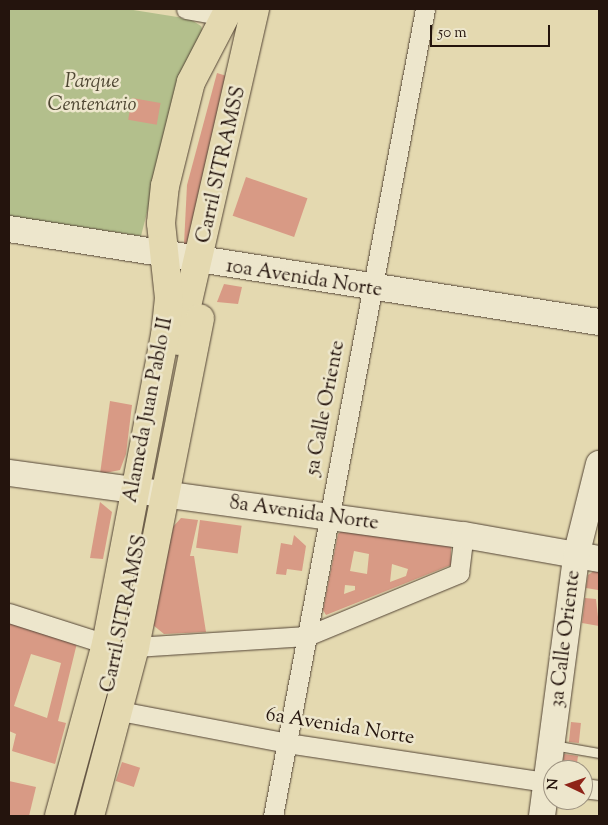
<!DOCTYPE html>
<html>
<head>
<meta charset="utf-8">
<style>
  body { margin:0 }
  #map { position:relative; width:608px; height:825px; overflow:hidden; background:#e4d9b0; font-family:"Sorts Mill Goudy",serif }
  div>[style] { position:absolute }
  .green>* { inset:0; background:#b3bf8c }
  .building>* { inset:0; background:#d89a85; transform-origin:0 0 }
  .roads { filter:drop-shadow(0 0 1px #544536) drop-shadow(0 0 1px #544536) }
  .lane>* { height:9px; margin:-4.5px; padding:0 4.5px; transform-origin:4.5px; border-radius:4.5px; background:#ede6cc }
  .street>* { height:19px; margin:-9.5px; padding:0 9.5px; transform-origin:9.5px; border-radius:9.5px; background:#ede6cc }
  .secondary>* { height:26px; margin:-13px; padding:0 13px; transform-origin:13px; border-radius:13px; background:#ede6cc }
  .primary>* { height:28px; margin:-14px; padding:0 14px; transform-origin:14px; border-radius:14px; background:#e4d9b0 }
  span { translate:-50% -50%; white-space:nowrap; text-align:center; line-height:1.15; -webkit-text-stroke:5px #ede6cc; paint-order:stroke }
  .park-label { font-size:20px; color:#4f4733; font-style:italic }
  .street-label { font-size:20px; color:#24140d }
  .frame { position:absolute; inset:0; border:10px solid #24140d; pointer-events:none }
  .north { position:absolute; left:543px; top:760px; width:50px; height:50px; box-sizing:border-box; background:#ede6cc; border:1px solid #9d9280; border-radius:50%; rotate:273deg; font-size:14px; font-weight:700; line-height:20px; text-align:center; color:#24140d }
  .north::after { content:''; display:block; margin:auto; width:18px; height:22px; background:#8f2418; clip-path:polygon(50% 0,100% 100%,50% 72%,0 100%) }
  .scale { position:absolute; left:430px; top:25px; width:120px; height:22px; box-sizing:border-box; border:2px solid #24140d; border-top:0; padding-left:6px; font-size:15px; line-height:18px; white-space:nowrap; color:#24140d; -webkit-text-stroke:4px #ede6cc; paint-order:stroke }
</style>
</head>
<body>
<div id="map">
  <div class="green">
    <div style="clip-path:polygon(9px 9px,127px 9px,190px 19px,201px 26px,203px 32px,179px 87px,141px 236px,9px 216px)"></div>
  </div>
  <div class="building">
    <div style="clip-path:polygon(217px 73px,233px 78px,194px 246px,184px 244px,187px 185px)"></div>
    <div style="left:132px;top:98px;width:29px;height:22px;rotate:10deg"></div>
    <div style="left:246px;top:177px;width:65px;height:41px;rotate:19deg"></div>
    <div style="clip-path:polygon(224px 284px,242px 287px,238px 304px,217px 302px)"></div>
    <div style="clip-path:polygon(110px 401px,132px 405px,126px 454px,120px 470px,100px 474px)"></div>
    <div style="clip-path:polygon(100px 502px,112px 512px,103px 559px,90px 558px)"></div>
    <div style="clip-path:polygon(181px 518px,198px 520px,190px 556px,194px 556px,206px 632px,164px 634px,153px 625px,171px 529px)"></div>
    <div style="left:200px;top:520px;width:42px;height:28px;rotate:8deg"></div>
    <div style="clip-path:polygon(evenodd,343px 530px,451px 546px,451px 565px,326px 615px,323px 610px,338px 534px,343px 530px,354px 551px,369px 554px,367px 574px,350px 571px,354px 551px,343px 530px,392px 564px,408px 569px,406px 576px,390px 582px,392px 564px,343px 530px,345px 585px,355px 586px,355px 590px,344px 594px,345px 585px)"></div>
    <div style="clip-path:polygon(294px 535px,306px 546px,302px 571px,287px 569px,286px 575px,276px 574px,281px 543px,292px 545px)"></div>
    <div style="clip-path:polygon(594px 571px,599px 572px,598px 590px,586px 588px,588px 575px)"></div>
    <div style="clip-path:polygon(585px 598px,596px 599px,599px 626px,582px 623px)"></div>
    <div style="clip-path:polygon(evenodd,9px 621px,77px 643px,58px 721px,66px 723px,55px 764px,12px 751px,16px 734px,9px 731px,9px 621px,31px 654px,61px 663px,47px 718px,14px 706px,31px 654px)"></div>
    <div style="left:571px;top:722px;width:10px;height:20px;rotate:6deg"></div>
    <div style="clip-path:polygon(564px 754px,578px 756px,576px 770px,562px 770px)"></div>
    <div style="left:122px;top:762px;width:19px;height:20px;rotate:18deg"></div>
    <div style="clip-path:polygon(9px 781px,36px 787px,29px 816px,9px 816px)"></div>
  </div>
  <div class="roads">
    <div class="lane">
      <div style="left:553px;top:745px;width:47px;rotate:9.9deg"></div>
    </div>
    <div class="street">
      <div style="left:186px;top:9px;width:40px;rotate:10deg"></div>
      <div style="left:9px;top:613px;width:102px;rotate:17.7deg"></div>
      <div style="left:135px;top:647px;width:172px;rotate:-3.7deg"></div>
      <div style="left:307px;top:636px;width:165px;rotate:-22.5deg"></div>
      <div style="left:459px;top:573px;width:38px;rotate:-83deg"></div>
      <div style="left:120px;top:711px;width:170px;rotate:10.8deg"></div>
      <div style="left:287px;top:743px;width:269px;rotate:8.6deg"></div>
      <div style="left:583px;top:788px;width:16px;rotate:7deg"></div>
      <div style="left:273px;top:816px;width:821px;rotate:-79.33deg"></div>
    </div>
    <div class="secondary">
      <div style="left:9px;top:229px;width:597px;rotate:8.96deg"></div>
      <div style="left:9px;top:473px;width:459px;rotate:7.8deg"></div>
      <div style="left:464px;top:535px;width:137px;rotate:10.1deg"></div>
      <div style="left:542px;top:816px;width:262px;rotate:-82.5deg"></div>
      <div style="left:576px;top:556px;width:95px;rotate:-76deg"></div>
    </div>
    <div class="primary">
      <div style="left:179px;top:341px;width:341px;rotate:-77.1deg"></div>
      <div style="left:59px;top:816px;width:178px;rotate:-74.7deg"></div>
      <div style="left:106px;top:644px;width:314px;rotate:-79.2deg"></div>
      <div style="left:165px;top:336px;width:38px;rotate:-84deg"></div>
      <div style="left:169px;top:298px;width:75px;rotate:-96.1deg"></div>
      <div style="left:161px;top:223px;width:37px;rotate:-84deg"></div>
      <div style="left:165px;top:186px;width:107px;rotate:-76deg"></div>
      <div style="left:191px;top:82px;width:82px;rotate:-62.5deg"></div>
      <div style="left:90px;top:816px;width:175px;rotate:-75.1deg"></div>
      <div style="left:135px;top:647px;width:335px;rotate:-78.8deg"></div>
    </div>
  </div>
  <div class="park-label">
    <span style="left:92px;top:94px">Parque<br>Centenario</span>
  </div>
  <div class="street-label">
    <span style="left:222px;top:165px;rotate:-77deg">Carril SITRAMSS</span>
    <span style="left:304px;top:279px;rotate:9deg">10a Avenida Norte</span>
    <span style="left:326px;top:408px;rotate:-79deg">5a Calle Oriente</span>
    <span style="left:149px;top:410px;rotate:-79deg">Alameda Juan Pablo II</span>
    <span style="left:304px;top:514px;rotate:8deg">8a Avenida Norte</span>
    <span style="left:125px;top:614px;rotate:-78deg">Carril SITRAMSS</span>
    <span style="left:566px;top:639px;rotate:-83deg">3a Calle Oriente</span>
    <span style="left:340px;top:727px;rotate:9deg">6a Avenida Norte</span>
  </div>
  <div class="frame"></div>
  <div class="north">N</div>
  <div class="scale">50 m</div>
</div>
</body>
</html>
